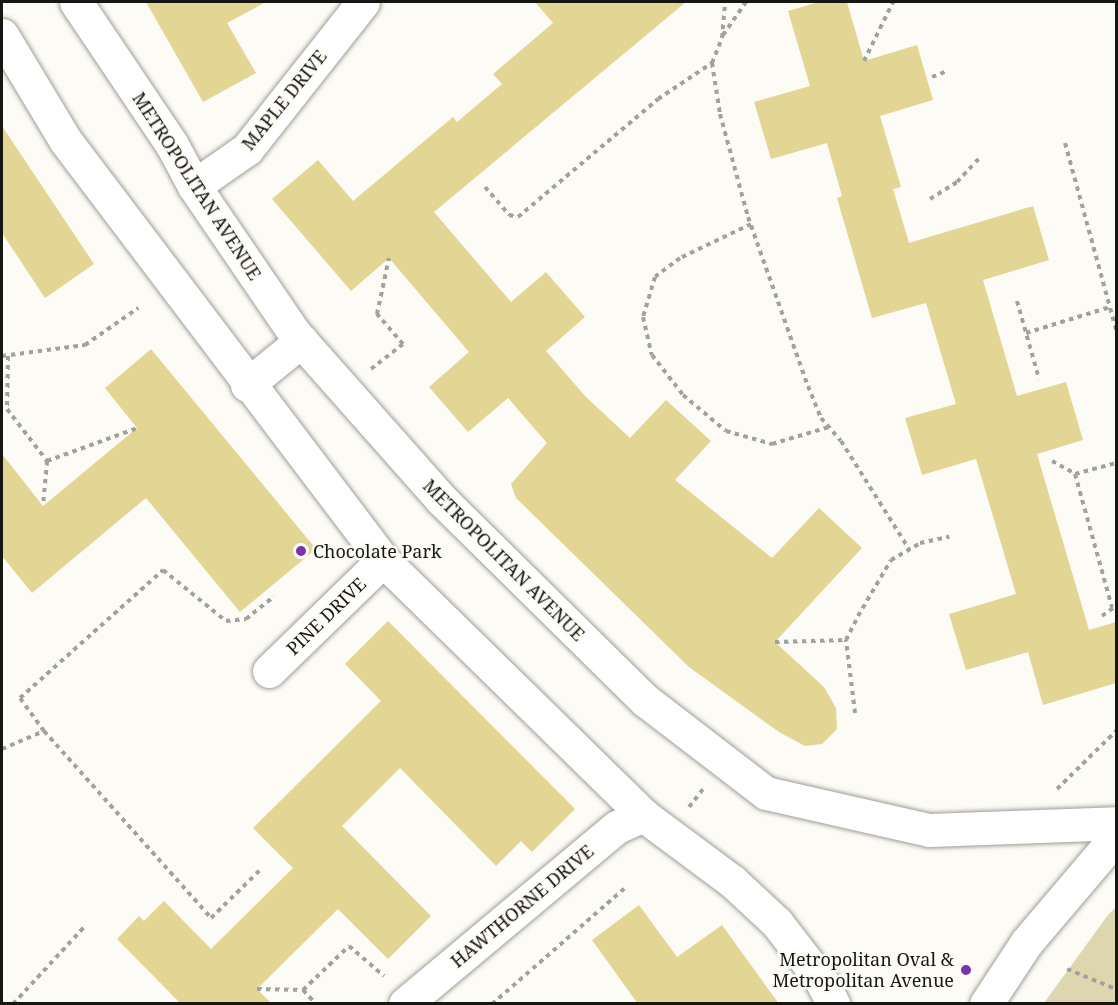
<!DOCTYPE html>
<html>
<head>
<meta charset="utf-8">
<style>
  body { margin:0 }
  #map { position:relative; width:1118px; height:1005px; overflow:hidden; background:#fdfbf5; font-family:"Noto Serif",serif }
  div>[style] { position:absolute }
  .green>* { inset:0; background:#ddd6af }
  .building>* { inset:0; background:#e3d594 }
  .path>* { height:4px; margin-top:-2px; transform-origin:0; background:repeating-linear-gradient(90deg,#a3a19d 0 4.5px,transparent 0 9px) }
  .roads { filter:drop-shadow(0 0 2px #9f9e98) drop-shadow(0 0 2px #9f9e98) }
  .minor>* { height:33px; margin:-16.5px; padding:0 16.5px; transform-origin:16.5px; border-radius:16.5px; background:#fff }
  .dots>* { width:16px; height:16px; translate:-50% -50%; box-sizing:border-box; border:3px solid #fdfbf5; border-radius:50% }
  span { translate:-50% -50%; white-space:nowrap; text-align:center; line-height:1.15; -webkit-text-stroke:5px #fdfbf5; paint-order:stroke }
  .street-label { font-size:18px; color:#161613 }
  .poi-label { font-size:18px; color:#161613 }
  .left { translate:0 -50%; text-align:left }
  .right { translate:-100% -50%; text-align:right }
  .frame { position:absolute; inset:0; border:3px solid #161613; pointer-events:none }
</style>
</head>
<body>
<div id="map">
  <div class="green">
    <div style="clip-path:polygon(1116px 907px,1116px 1003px,1044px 1003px,1108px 915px)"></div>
  </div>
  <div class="building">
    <div style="clip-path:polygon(146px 2px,266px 2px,227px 23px,256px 73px,203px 102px)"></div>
    <div style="clip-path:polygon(535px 2px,686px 2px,434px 212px,511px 302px,546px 272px,585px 317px,546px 351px,586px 397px,630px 438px,666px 400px,711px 441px,675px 480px,772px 558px,819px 508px,862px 548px,775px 642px,824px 687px,836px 708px,837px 729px,822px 744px,805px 746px,779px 732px,689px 667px,516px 498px,511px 484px,547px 443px,508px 398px,468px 432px,429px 387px,469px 352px,389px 258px,351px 291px,272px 199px,318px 160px,353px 201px,453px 117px,457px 122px,502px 84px,493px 74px,553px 23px)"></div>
    <div style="clip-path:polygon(819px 2px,847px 2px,864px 61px,917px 45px,933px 100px,880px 116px,901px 187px,893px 189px,909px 243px,1033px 206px,1049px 260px,983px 280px,1017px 396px,1066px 382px,1083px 440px,1037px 454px,1089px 630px,1116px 622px,1116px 683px,1043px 705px,1028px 652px,966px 670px,949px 614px,1016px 594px,976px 459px,922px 475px,905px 418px,956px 404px,926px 303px,872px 318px,837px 198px,842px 196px,827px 143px,771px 159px,754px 102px,810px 86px,788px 11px)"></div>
    <div style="clip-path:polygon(2px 126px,94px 264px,45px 298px,2px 233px)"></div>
    <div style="clip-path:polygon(151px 349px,316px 549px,240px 612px,146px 498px,32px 593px,2px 556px,2px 454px,43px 506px,137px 428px,105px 388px)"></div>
    <div style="clip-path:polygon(388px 621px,575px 809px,532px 852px,521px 841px,496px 866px,400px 768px,342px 826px,431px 916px,388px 959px,338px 909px,257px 989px,272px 1004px,181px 1004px,117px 939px,139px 916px,144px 921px,164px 901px,211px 949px,293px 868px,253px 828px,381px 701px,345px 664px)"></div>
    <div style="clip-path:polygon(639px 905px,677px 957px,722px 925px,779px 1004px,638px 1004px,592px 940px)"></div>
  </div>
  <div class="path">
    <div style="left:723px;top:35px;width:40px;rotate:-55.1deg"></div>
    <div style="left:864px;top:61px;width:66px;rotate:-63.8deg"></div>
    <div style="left:712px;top:63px;width:52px;rotate:81.1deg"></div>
    <div style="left:720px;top:114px;width:107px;rotate:74.8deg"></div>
    <div style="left:748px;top:217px;width:179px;rotate:70.5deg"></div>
    <div style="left:808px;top:386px;width:35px;rotate:68deg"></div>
    <div style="left:821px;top:418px;width:30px;rotate:49deg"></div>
    <div style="left:841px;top:441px;width:128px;rotate:57.8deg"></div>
    <div style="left:932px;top:77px;width:14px;rotate:-21deg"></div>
    <div style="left:1065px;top:143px;width:194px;rotate:74.7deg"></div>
    <div style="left:485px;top:187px;width:37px;rotate:49deg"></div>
    <div style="left:509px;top:215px;width:9px;rotate:13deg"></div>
    <div style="left:518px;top:217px;width:183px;rotate:-40.1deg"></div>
    <div style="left:658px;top:99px;width:65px;rotate:-33.7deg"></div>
    <div style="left:712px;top:63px;width:27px;rotate:-68deg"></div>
    <div style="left:722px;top:38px;width:36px;rotate:-85deg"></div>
    <div style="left:930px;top:199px;width:32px;rotate:-32deg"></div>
    <div style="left:957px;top:182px;width:33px;rotate:-47deg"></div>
    <div style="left:751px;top:224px;width:79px;rotate:154.4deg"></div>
    <div style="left:680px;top:258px;width:31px;rotate:143deg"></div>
    <div style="left:655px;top:277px;width:42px;rotate:106.7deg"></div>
    <div style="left:643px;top:317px;width:39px;rotate:77deg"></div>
    <div style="left:652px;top:355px;width:51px;rotate:52.2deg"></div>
    <div style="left:683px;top:395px;width:56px;rotate:39.9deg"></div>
    <div style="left:726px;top:431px;width:48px;rotate:15.8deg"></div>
    <div style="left:772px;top:444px;width:59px;rotate:-16.6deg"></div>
    <div style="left:1017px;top:301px;width:81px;rotate:74.2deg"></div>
    <div style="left:1026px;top:333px;width:88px;rotate:-17.2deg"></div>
    <div style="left:2px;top:356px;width:84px;rotate:-7.5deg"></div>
    <div style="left:85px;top:345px;width:65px;rotate:-34.9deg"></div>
    <div style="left:8px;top:356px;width:53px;rotate:91.1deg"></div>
    <div style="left:7px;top:409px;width:66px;rotate:52.4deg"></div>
    <div style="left:47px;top:461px;width:45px;rotate:95.1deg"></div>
    <div style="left:371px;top:369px;width:41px;rotate:-38deg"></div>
    <div style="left:403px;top:344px;width:40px;rotate:-131deg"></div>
    <div style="left:377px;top:314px;width:57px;rotate:-77.9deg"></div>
    <div style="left:47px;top:461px;width:96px;rotate:-20.1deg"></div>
    <div style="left:1052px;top:461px;width:26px;rotate:29deg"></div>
    <div style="left:1075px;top:474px;width:138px;rotate:74.5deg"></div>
    <div style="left:1075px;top:474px;width:42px;rotate:-15deg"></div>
    <div style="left:1102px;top:616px;width:17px;rotate:-36deg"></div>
    <div style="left:775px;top:642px;width:71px;rotate:-1.6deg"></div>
    <div style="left:855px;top:713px;width:74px;rotate:-97deg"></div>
    <div style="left:846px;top:640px;width:27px;rotate:-63deg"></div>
    <div style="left:858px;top:616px;width:65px;rotate:-59.5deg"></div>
    <div style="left:891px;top:560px;width:34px;rotate:-30deg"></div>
    <div style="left:920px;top:543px;width:30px;rotate:-12deg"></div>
    <div style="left:44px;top:731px;width:251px;rotate:48.2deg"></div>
    <div style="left:211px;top:918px;width:71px;rotate:-44.4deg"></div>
    <div style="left:2px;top:749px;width:46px;rotate:-23.2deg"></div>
    <div style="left:44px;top:731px;width:41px;rotate:-126deg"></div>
    <div style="left:20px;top:698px;width:192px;rotate:-41.8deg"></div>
    <div style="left:163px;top:570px;width:81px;rotate:39deg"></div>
    <div style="left:226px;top:621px;width:20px;rotate:-6deg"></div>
    <div style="left:246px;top:619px;width:36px;rotate:-39deg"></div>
    <div style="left:1057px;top:789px;width:83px;rotate:-44.5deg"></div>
    <div style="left:689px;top:807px;width:23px;rotate:-52deg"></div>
    <div style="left:1067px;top:969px;width:53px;rotate:22.2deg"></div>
    <div style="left:257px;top:989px;width:46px;rotate:1.2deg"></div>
    <div style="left:303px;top:990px;width:64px;rotate:-43.7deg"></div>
    <div style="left:349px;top:946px;width:46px;rotate:40.6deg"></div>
    <div style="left:303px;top:990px;width:19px;rotate:47deg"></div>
    <div style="left:13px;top:1004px;width:105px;rotate:-47.3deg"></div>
    <div style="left:492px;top:1004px;width:176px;rotate:-41.1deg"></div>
  </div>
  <div class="roads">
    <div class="minor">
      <div style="left:76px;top:2px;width:172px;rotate:56.1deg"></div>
      <div style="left:172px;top:145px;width:47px;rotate:61.8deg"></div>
      <div style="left:194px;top:186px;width:179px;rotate:55.7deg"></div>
      <div style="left:295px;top:334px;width:222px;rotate:48.5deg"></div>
      <div style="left:442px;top:500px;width:286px;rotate:44.6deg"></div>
      <div style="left:646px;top:701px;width:151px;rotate:37.5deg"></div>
      <div style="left:766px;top:793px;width:167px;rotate:12.8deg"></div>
      <div style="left:929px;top:830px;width:187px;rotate:-2.1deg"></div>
      <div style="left:2px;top:35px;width:122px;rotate:59deg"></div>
      <div style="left:65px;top:140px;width:527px;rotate:52.87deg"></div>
      <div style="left:383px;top:560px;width:364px;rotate:44.4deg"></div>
      <div style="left:643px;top:815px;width:111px;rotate:36.6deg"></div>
      <div style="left:732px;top:881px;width:62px;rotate:43deg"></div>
      <div style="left:777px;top:923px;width:72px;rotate:52.3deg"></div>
      <div style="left:821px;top:980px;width:27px;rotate:63deg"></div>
      <div style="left:194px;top:186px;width:65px;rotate:-34.9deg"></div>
      <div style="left:247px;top:149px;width:187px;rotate:-51.7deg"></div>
      <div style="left:247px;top:385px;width:70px;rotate:-39.2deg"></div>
      <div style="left:269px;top:671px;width:159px;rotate:-44.2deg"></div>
      <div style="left:405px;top:1004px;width:276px;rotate:-39.9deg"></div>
      <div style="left:617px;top:827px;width:29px;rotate:-25deg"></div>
      <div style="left:986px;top:1004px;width:73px;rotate:-56.7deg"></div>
      <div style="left:1026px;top:943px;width:139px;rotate:-49.7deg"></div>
    </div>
  </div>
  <div class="dots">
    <div style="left:301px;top:551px;background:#7834a8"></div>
    <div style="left:966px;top:970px;background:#7834a8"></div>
  </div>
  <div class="street-label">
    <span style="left:284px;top:100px;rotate:-51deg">MAPLE DRIVE</span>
    <span style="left:197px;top:186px;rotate:57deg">METROPOLITAN AVENUE</span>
    <span style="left:504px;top:560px;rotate:45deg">METROPOLITAN AVENUE</span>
    <span style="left:326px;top:616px;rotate:-44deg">PINE DRIVE</span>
    <span style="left:522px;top:906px;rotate:-40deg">HAWTHORNE DRIVE</span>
  </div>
  <div class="poi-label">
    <span class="left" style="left:313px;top:551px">Chocolate Park</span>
    <span class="right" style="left:954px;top:970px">Metropolitan Oval &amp;<br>Metropolitan Avenue</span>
  </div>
  <div class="frame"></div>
</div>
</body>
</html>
